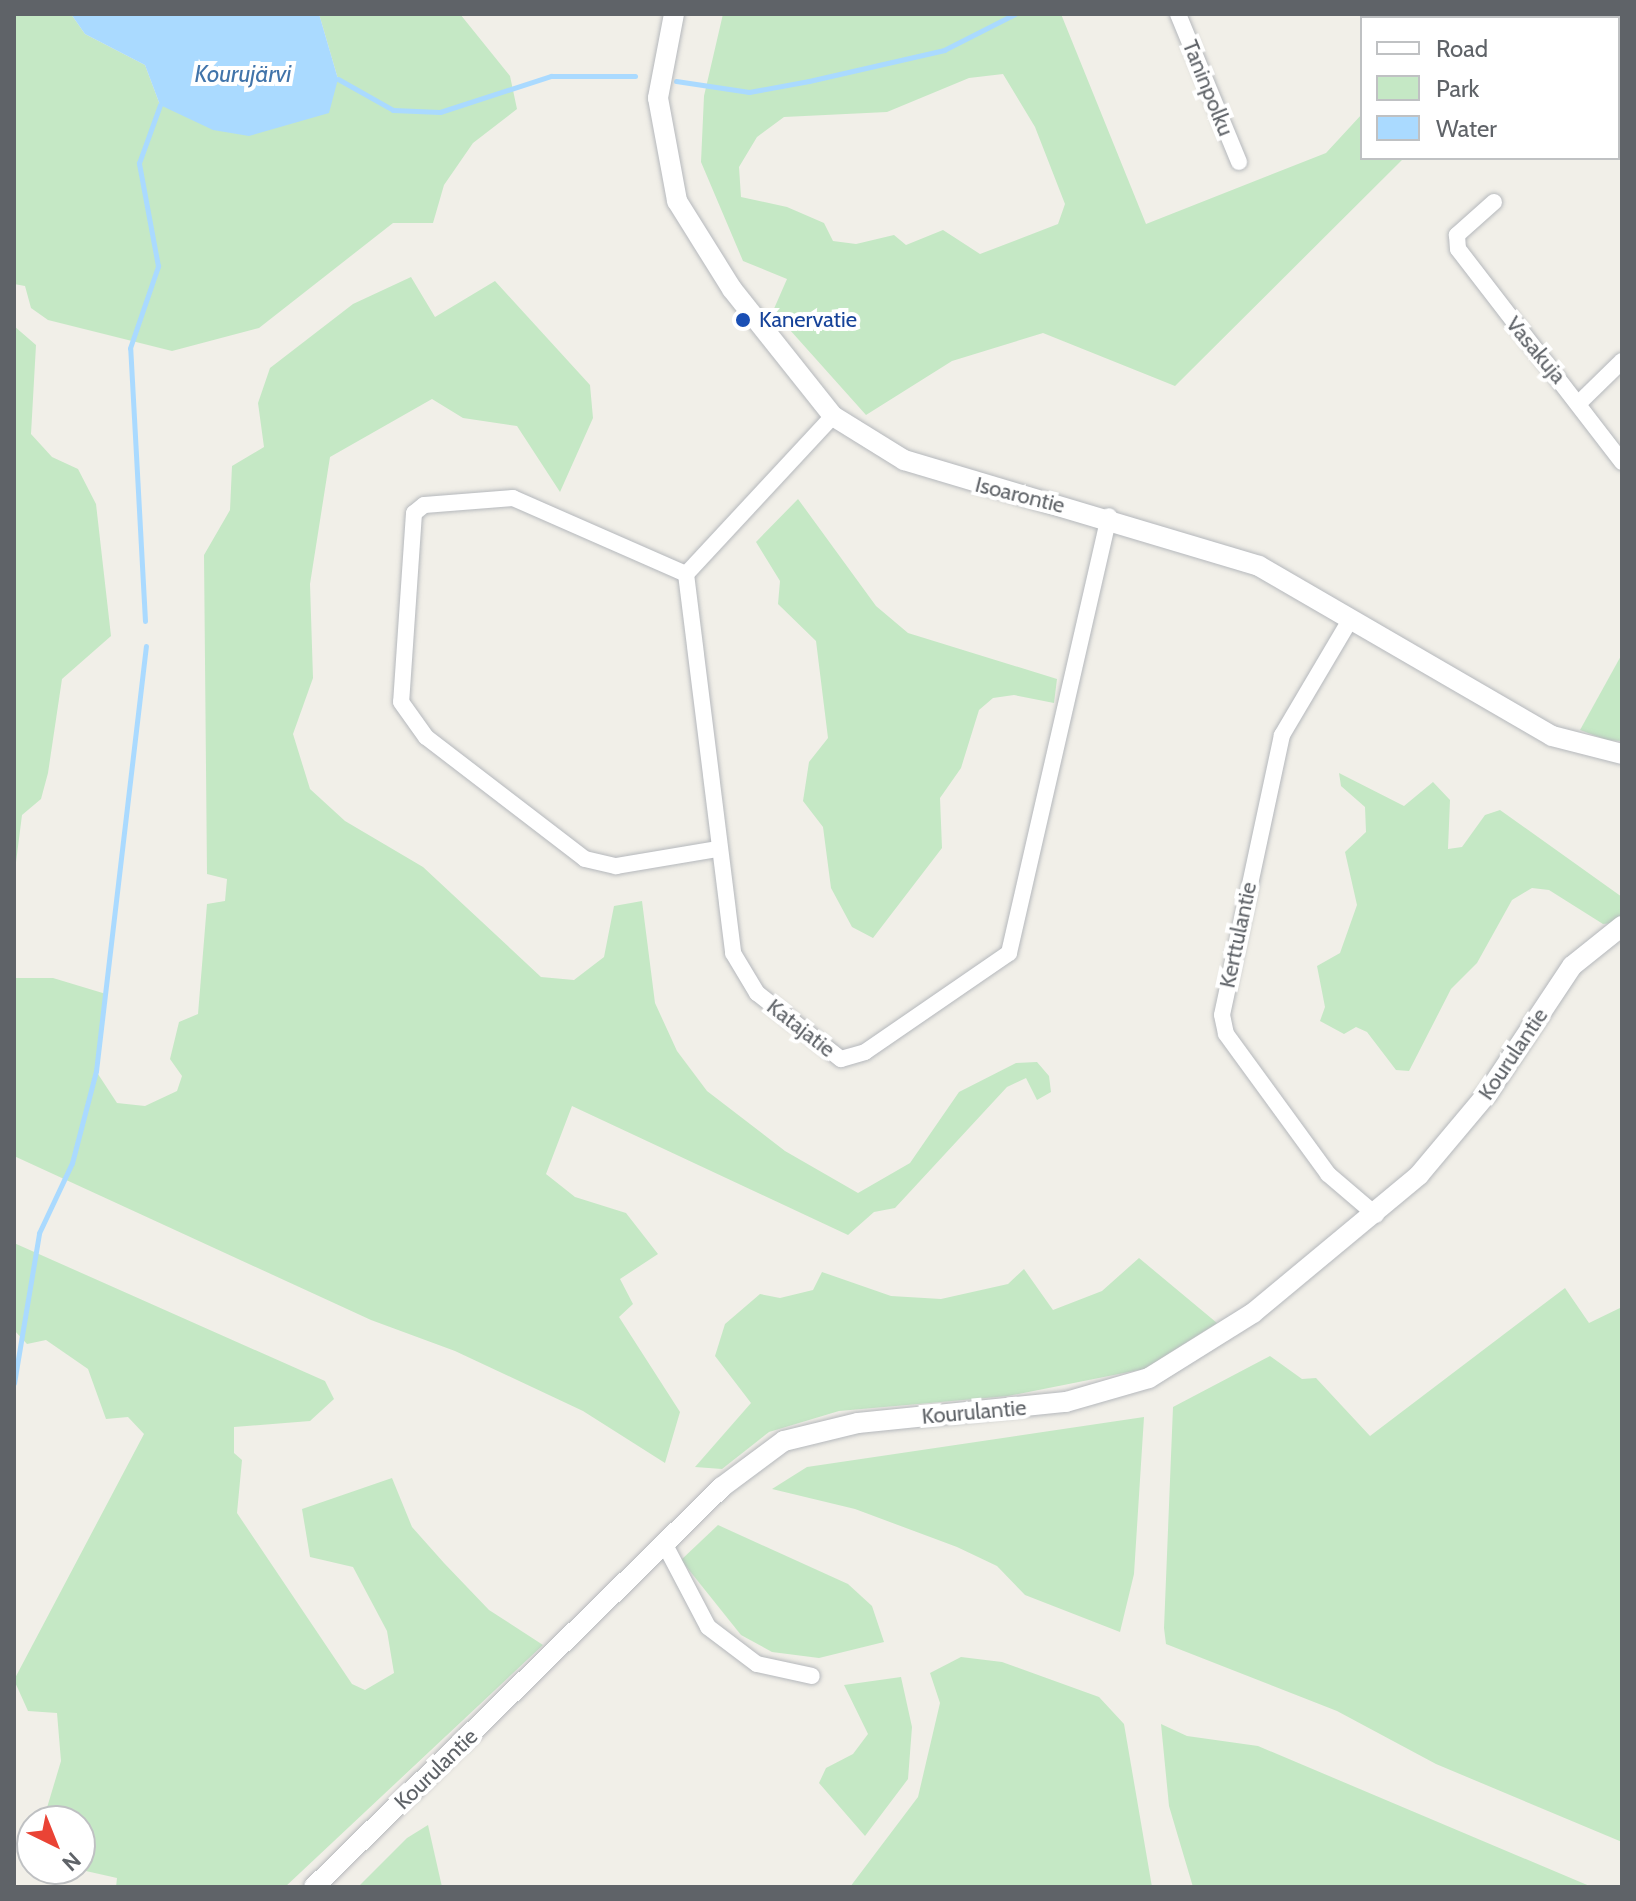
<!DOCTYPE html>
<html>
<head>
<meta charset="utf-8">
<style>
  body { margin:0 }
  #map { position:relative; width:1636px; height:1901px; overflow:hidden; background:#f1efe8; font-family:Cabin,sans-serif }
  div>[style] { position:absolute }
  .green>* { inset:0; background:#c5e8c5 }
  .water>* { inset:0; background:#aadaff }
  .stream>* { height:5px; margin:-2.5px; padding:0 2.5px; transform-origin:2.5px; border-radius:2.5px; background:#aadaff }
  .roads { filter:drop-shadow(0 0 2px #b5b8bc) drop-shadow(0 0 2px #b5b8bc) }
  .minor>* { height:16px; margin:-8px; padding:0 8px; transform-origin:8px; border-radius:8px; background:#fff }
  .tertiary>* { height:20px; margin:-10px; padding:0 10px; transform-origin:10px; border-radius:10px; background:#fff }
  .dots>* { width:22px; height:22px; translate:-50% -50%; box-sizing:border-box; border:4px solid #fff; border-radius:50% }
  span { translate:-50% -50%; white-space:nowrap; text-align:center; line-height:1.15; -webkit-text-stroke:8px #fff; paint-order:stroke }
  .street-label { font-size:22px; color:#5f6368 }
  .transit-label { font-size:22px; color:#164399 }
  .left { translate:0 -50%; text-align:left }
  .water-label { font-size:24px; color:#4174aa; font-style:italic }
  .frame { position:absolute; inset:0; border:16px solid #5f6368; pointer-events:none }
  .legend { position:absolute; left:1360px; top:16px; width:260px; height:144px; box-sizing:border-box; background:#fff; border:2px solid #bfc1c3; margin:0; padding:10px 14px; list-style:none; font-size:24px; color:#5f6368 }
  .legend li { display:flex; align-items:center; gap:16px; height:40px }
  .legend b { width:40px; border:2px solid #bfc1c3 }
  .north { position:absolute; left:16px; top:1805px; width:80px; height:80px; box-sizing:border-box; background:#fff; border:2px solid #bfc1c3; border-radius:50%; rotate:137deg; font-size:22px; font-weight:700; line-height:32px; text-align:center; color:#5f6368 }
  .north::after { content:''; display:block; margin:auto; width:28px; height:36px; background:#ea4335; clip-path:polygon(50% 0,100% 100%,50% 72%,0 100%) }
</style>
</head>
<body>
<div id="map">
  <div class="green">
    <div style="clip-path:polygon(14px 14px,71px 14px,85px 34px,145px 65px,160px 105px,338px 79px,319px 14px,460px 14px,510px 76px,517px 109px,473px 143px,444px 185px,433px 223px,393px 223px,259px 328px,172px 351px,48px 320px,31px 308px,25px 286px,14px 284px)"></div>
    <div style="clip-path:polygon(evenodd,723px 14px,1061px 14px,1146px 224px,1326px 153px,1362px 114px,1362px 158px,1404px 158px,1175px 386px,1043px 333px,952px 361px,866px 415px,773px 311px,787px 279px,743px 261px,701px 162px,704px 96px,723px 14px,1003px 74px,1035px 127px,1065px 204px,1058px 224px,980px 254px,943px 230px,906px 245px,894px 235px,856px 244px,833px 241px,824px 223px,787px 207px,741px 197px,739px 167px,757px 137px,784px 117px,887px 112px,969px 78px,1003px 74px)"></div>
    <div style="clip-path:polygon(411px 277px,435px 317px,495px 281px,590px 385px,593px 418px,560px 492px,517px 426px,463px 418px,432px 399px,330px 457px,310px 584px,313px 678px,293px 734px,310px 789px,345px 821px,423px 867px,541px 977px,574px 980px,604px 957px,614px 906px,642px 901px,655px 1003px,677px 1051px,707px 1091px,785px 1151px,858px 1193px,910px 1163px,959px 1092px,1016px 1063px,1037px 1062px,1049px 1076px,1051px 1092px,1037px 1100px,1026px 1078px,1007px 1087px,895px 1208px,874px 1212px,848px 1235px,572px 1106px,546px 1174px,575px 1197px,626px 1213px,658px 1254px,620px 1279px,633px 1304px,619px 1317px,680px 1412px,665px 1463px,583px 1411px,455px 1351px,371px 1320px,14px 1156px,14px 978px,53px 978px,106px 994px,96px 1071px,117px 1103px,145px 1106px,177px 1091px,182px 1076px,170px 1059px,179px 1022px,198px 1014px,207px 904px,225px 901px,227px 879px,207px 874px,204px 555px,230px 510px,232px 466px,264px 447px,258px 403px,270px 368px,353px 304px)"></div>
    <div style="clip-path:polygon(14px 326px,36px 345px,31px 434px,52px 457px,78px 469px,96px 504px,111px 636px,62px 679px,48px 773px,41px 799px,22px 815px,14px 878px)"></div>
    <div style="clip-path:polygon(798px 499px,876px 606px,908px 633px,1057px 679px,1054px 703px,1014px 695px,993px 698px,979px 710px,961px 768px,940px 798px,942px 848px,873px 938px,852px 927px,831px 888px,823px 827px,803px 801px,809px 762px,828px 738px,816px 641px,778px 604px,780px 581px,756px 542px)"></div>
    <div style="clip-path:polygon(1622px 654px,1622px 741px,1607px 740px,1580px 730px)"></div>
    <div style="clip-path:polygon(1339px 773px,1404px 806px,1433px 782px,1450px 800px,1448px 849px,1462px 847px,1485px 815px,1500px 810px,1622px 897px,1622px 922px,1603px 924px,1549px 890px,1532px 888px,1512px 900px,1477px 963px,1451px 989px,1409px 1071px,1396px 1070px,1367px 1032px,1356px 1027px,1344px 1034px,1320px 1021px,1325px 1007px,1317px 966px,1340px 953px,1357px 905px,1345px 852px,1366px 832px,1365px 807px,1341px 786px)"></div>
    <div style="clip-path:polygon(14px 1243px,325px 1381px,334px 1399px,310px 1421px,234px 1427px,234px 1453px,242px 1460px,237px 1513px,352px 1684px,365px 1690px,394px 1673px,387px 1631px,353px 1567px,310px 1557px,302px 1509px,392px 1478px,412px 1527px,444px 1563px,489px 1610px,543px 1645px,285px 1887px,116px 1887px,117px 1878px,77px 1869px,80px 1821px,43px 1821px,61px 1761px,57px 1713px,28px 1711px,14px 1680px,144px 1434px,128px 1417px,106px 1419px,88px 1369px,46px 1340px,27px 1344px,14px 1330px)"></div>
    <div style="clip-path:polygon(1139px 1258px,1217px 1323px,1144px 1369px,1008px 1396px,839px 1411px,769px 1432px,722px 1469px,695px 1467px,751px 1403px,715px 1356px,725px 1324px,760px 1294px,780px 1298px,813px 1290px,822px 1272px,891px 1296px,941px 1299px,1008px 1284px,1024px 1269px,1053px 1310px,1102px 1291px)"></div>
    <div style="clip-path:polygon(1565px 1288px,1589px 1323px,1622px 1307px,1622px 1842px,1436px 1764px,1337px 1711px,1166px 1644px,1164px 1628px,1173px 1407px,1270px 1356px,1302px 1379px,1316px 1378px,1370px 1436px)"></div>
    <div style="clip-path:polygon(1144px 1417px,1134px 1574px,1120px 1632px,1025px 1595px,997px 1566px,957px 1547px,855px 1509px,772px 1489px,807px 1467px)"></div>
    <div style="clip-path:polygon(718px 1525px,848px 1584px,872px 1606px,884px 1642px,819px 1658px,772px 1652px,741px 1635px,681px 1560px)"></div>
    <div style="clip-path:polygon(961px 1657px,1002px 1662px,1099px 1697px,1124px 1724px,1152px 1887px,850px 1887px,918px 1797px,940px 1703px,930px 1673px)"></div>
    <div style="clip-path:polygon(901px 1677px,912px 1727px,908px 1779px,865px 1836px,819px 1783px,826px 1768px,853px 1754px,868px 1734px,844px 1685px)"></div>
    <div style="clip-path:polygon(1161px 1724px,1187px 1736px,1258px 1746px,1592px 1887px,1193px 1887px,1169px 1806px)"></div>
    <div style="clip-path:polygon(428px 1825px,442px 1887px,358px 1887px,407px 1838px)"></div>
  </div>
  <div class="water">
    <div style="clip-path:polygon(71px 14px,319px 14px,338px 79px,329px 113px,249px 136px,213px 130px,160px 105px,145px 65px,85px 34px)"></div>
  </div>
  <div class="stream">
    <div style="left:338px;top:79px;width:63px;rotate:29.4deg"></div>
    <div style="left:393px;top:110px;width:47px;rotate:2.4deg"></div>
    <div style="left:440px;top:112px;width:117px;rotate:-18deg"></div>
    <div style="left:551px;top:76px;width:84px"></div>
    <div style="left:676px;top:81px;width:74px;rotate:8.6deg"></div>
    <div style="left:749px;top:92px;width:61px;rotate:-10.4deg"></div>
    <div style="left:809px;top:81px;width:139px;rotate:-12.9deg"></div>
    <div style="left:944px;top:50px;width:80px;rotate:-26.9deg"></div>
    <div style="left:145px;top:621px;width:273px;rotate:-93.1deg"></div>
    <div style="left:130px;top:348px;width:87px;rotate:-71.1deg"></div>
    <div style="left:158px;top:266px;width:105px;rotate:-100.5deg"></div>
    <div style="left:139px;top:163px;width:62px;rotate:-70.1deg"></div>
    <div style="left:14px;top:1383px;width:152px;rotate:-80.5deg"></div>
    <div style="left:39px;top:1233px;width:77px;rotate:-64.8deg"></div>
    <div style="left:72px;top:1163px;width:95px;rotate:-75.4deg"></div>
    <div style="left:96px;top:1071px;width:428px;rotate:-83.3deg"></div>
  </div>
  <div class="roads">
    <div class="minor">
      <div style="left:1178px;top:14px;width:160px;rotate:67.6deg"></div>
      <div style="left:1622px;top:42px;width:1px;rotate:-90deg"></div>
      <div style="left:1494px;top:202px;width:50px;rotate:138.3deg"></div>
      <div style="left:1457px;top:235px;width:14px;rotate:86deg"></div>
      <div style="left:1458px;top:249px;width:269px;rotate:52.4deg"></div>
      <div style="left:1579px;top:403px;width:60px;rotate:-44.3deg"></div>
      <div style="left:833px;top:416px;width:216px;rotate:132.9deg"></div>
      <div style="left:686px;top:574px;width:382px;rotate:82.9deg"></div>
      <div style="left:733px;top:953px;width:47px;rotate:59deg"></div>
      <div style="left:757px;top:993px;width:107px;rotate:38.2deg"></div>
      <div style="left:841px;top:1059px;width:25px;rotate:-16deg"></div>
      <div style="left:865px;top:1052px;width:175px;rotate:-34.5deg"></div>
      <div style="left:1009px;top:953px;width:448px;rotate:-77.1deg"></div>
      <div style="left:686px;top:574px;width:189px;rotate:-156.3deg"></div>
      <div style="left:513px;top:498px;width:89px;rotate:175.5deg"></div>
      <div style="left:424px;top:505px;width:13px;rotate:141deg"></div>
      <div style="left:414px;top:513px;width:189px;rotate:93.9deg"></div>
      <div style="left:401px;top:702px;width:43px;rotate:54.5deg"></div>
      <div style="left:426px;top:737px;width:200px;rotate:37.5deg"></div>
      <div style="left:585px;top:859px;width:32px;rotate:13deg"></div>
      <div style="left:616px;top:866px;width:103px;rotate:-9.5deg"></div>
      <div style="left:1350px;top:620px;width:134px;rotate:120.6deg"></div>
      <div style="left:1282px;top:735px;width:286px;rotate:102.1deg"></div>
      <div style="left:1222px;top:1015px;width:19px;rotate:78deg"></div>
      <div style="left:1226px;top:1034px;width:173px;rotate:53.9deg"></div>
      <div style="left:1328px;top:1174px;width:63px;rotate:40.5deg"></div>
      <div style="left:665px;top:1545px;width:93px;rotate:62.3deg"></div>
      <div style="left:708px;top:1627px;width:61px;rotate:37.1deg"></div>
      <div style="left:757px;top:1664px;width:56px;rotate:12.3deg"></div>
    </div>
    <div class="tertiary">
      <div style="left:674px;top:14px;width:86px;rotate:100.8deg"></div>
      <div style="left:658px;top:98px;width:105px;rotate:79.5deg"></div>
      <div style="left:677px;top:201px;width:104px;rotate:58deg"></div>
      <div style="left:732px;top:289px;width:162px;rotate:51.5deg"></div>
      <div style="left:833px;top:416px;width:84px;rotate:31.8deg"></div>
      <div style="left:904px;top:460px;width:370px;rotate:16.6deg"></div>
      <div style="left:1259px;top:566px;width:339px;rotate:30.1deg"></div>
      <div style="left:1552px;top:736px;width:72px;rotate:14.4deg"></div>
      <div style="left:314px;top:1887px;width:571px;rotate:-44.43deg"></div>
      <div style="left:722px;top:1487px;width:77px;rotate:-36.6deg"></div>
      <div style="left:784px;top:1441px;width:76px;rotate:-13.7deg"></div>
      <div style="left:858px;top:1423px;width:209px;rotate:-5.8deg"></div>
      <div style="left:1066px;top:1402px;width:86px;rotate:-16.1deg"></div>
      <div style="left:1149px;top:1378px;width:123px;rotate:-32deg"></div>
      <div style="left:1253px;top:1313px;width:216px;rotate:-39.7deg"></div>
      <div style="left:1419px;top:1175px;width:106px;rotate:-50deg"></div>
      <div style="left:1487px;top:1094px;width:154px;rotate:-56.4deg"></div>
      <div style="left:1572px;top:966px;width:64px;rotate:-38.7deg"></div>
    </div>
  </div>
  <div class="dots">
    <div style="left:743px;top:320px;background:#1a4fb4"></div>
  </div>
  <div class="street-label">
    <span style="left:1208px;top:88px;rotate:68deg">Taninpolku</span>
    <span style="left:1536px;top:350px;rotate:50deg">Vasakuja</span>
    <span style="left:1020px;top:495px;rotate:14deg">Isoarontie</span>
    <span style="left:1238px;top:935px;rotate:-78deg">Kerttulantie</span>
    <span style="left:801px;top:1028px;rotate:38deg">Katajatie</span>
    <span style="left:1513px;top:1054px;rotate:-56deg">Kourulantie</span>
    <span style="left:974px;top:1412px;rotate:-5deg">Kourulantie</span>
    <span style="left:436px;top:1769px;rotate:-44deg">Kourulantie</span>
  </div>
  <div class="transit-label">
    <span class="left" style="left:759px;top:320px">Kanervatie</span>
  </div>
  <div class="water-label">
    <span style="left:243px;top:74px">Kourujärvi</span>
  </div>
  <div class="frame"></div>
  <ul class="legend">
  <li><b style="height:10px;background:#fff"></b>Road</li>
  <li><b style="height:22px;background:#c5e8c5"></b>Park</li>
  <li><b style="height:22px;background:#aadaff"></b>Water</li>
  </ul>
  <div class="north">N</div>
</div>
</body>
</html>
